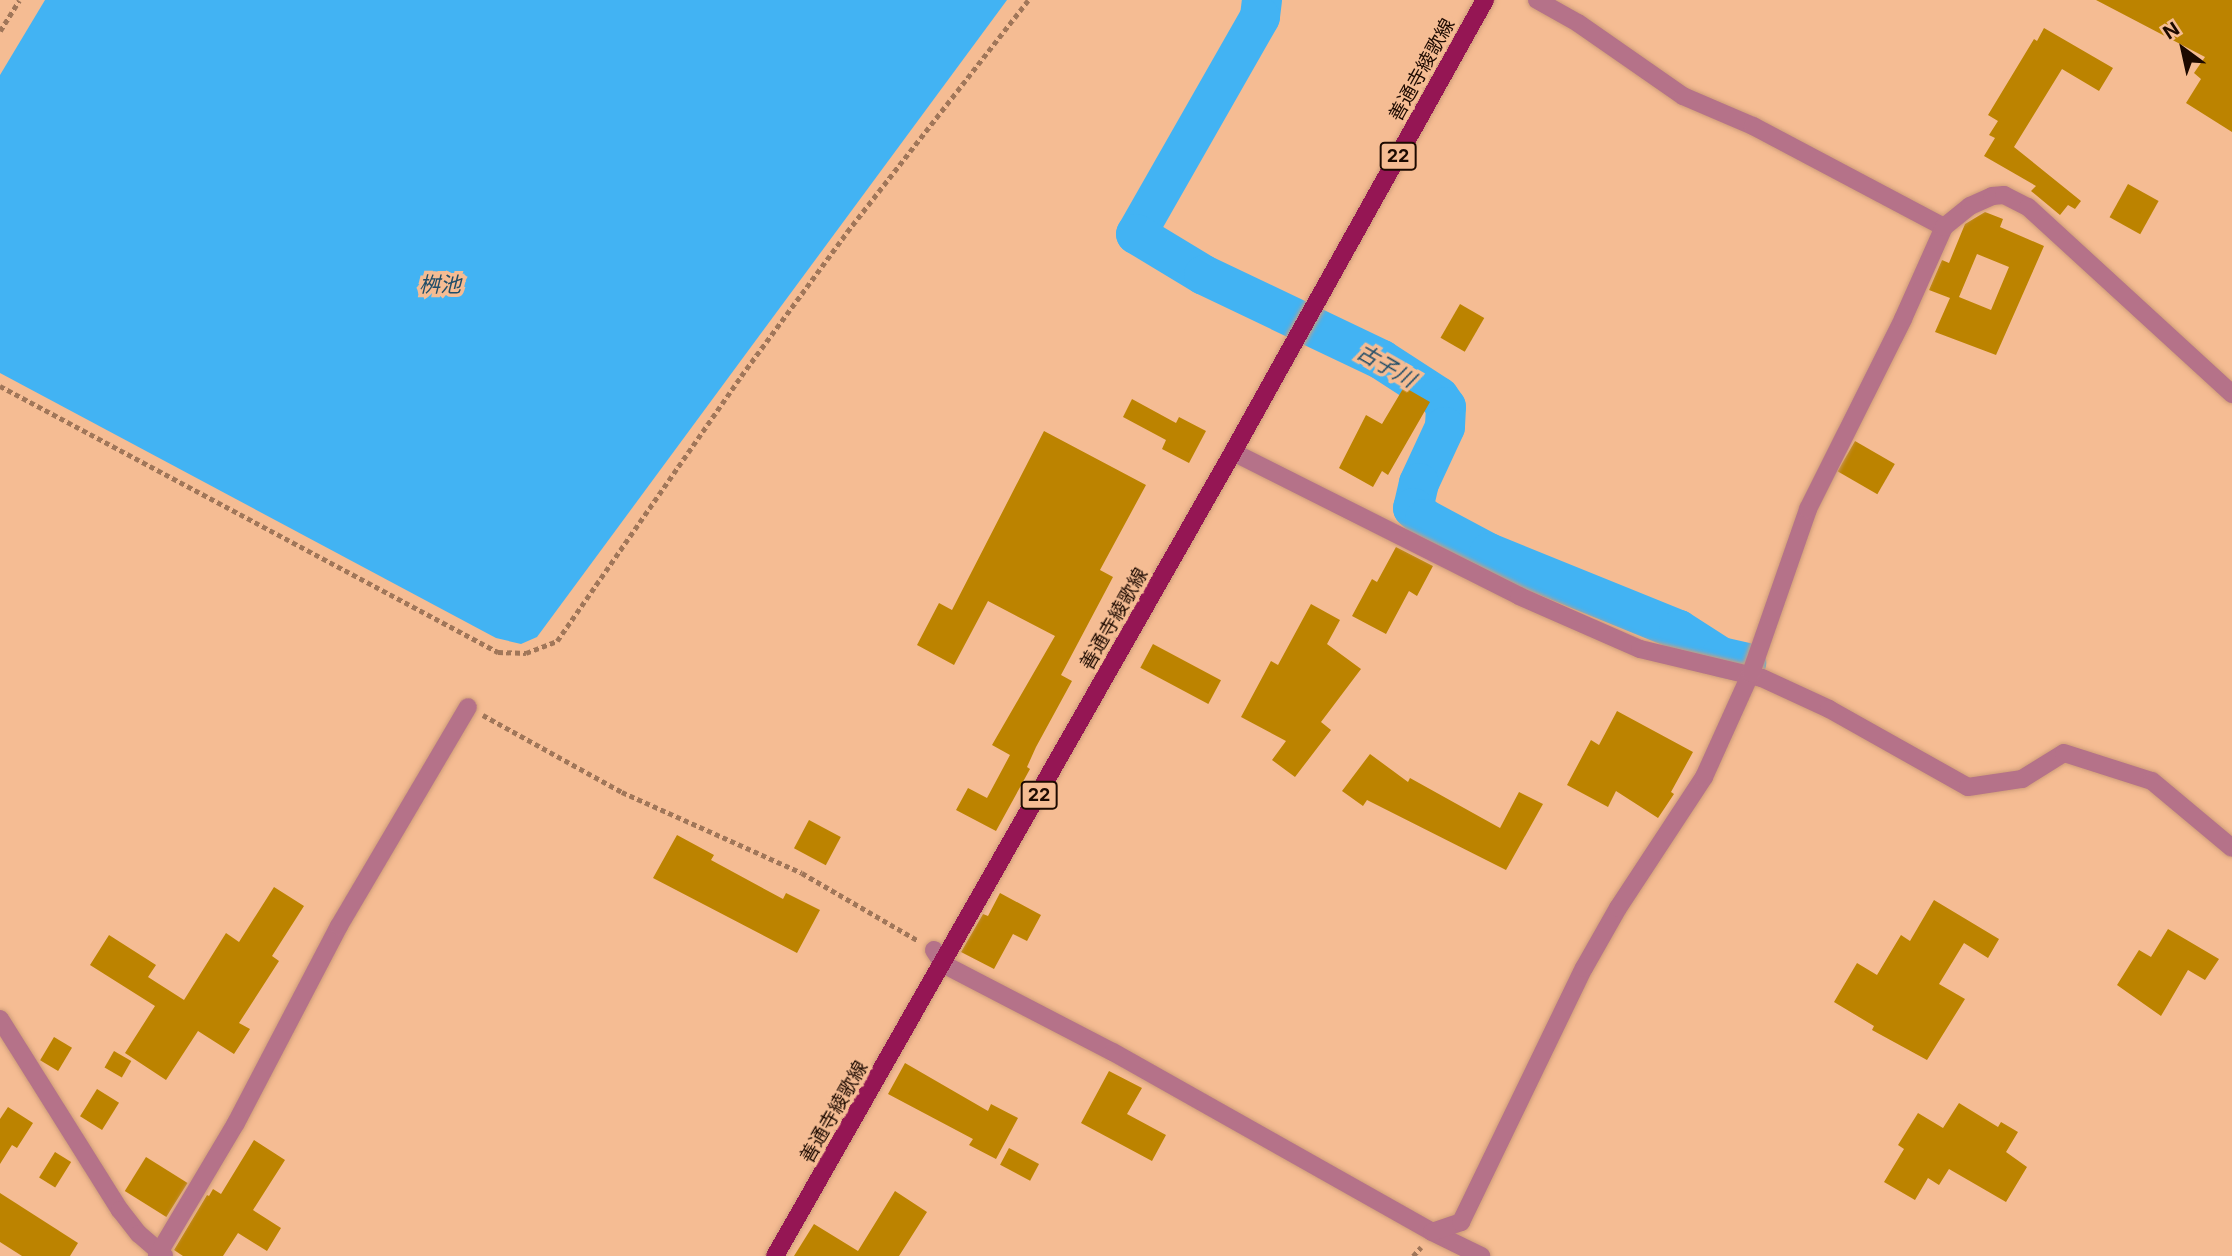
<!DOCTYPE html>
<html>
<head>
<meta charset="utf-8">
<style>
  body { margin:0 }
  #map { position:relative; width:2232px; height:1256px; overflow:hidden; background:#f5bc93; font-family:Inter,"Noto Sans JP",sans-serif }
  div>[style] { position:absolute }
  .water>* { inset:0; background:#42b3f3 }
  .river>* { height:40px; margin:-20px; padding:0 20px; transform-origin:20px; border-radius:20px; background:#42b3f3 }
  .building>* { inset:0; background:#bc8300; transform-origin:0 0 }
  .path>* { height:4.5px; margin-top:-2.25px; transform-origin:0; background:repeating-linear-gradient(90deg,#a07659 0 5px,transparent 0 8.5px) }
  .roads { filter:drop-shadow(0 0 2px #ce9c79) drop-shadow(0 0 2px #ce9c79) }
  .minor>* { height:18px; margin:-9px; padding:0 9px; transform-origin:9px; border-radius:9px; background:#b57289 }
  .primary>* { height:18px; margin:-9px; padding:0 9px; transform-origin:9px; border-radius:9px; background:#951654 }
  span { translate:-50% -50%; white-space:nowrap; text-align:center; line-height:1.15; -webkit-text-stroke:7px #f5bc93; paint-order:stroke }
  .shield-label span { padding:2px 5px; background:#f5bc93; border:2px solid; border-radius:5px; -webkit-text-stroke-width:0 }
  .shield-label { font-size:18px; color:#1d0a00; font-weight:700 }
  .street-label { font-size:19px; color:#1d0a00 }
  .water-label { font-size:21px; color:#204d68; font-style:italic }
  .north { position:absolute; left:2148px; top:14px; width:70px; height:70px; -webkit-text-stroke:5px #f5bc93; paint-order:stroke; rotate:327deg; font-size:19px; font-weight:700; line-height:28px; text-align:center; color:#1d0a00 }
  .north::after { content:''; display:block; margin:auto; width:24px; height:32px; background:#1d0a00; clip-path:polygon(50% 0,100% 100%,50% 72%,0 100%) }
</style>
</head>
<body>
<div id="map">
  <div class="water">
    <div style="clip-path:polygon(45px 0,1007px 0,537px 637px,521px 644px,496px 638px,0 373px,0 75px)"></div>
  </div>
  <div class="river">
    <div style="left:1262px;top:0;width:17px;rotate:97deg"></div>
    <div style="left:1260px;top:17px;width:250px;rotate:119.7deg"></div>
    <div style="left:1136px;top:234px;width:79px;rotate:31.1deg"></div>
    <div style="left:1204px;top:275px;width:197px;rotate:25.5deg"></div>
    <div style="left:1382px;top:360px;width:68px;rotate:33deg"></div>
    <div style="left:1439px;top:397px;width:12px;rotate:55deg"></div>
    <div style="left:1446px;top:407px;width:20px;rotate:93deg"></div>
    <div style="left:1445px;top:427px;width:62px;rotate:114.9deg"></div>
    <div style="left:1419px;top:483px;width:26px;rotate:103deg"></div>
    <div style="left:1413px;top:508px;width:16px;rotate:43deg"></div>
    <div style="left:1425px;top:519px;width:72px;rotate:28deg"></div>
    <div style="left:1489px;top:553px;width:205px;rotate:22.1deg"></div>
    <div style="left:1679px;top:630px;width:50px;rotate:32.7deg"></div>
    <div style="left:1721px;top:657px;width:26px;rotate:13deg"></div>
  </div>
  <div class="building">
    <div style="clip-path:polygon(2096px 0,2232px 0,2232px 132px,2186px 103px,2201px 79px,2194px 73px,2205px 57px)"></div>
    <div style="clip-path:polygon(2044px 28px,2113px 68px,2099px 91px,2062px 69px,2014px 147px,2081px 201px,2075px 209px,2068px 205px,2060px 215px,2031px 191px,2036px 186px,1984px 156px,1995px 138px,1989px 135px,1998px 121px,1988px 115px,2034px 39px,2037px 41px)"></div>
    <div style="left:2128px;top:184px;width:35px;height:38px;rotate:29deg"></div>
    <div style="clip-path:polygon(evenodd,1985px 212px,2003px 219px,2000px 227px,2044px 246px,1996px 355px,1935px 332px,1950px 298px,1929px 290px,1942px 260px,1949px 263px,1965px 224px,1985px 212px,1977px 254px,2009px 267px,1991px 310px,1959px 297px,1977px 254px)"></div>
    <div style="left:1460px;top:304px;width:28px;height:39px;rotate:30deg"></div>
    <div style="clip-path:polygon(1404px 387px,1430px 402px,1388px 475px,1382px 471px,1373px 487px,1339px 468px,1366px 415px,1382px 424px)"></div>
    <div style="clip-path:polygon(1132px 399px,1176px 423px,1179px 417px,1206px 431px,1189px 463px,1162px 449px,1166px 440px,1123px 417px)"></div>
    <div style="clip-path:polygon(1044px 431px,1146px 485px,1100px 570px,1113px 577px,1061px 675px,1072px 681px,1036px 747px,1027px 767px,1030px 769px,996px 831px,956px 810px,968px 788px,987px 798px,1010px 755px,992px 745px,1055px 636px,988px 601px,954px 665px,917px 645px,939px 603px,952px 610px)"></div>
    <div style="left:1855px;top:441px;width:46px;height:35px;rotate:30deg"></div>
    <div style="clip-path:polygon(1396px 547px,1433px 566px,1417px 596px,1409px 591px,1386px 634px,1352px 616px,1372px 579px,1377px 582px)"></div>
    <div style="clip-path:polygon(1311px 604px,1340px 620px,1327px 644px,1361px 669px,1321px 722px,1331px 730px,1295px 777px,1272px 760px,1286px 741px,1241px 717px,1271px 661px,1278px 665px)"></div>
    <div style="left:1153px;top:644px;width:77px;height:27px;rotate:28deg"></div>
    <div style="clip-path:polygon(1617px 711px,1693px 752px,1671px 792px,1674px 794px,1658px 818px,1616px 791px,1608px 807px,1567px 785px,1591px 740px,1599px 745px)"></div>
    <div style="clip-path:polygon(1370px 754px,1408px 782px,1410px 778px,1500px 828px,1519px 792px,1543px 804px,1506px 870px,1367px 800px,1363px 806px,1342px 791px)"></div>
    <div style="left:809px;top:820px;width:36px;height:32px;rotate:28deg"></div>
    <div style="clip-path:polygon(677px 835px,714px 855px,711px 860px,783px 899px,786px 893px,820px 910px,797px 953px,653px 878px)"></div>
    <div style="clip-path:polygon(274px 887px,304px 906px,272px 956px,279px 961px,239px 1023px,250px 1029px,234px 1054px,198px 1031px,166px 1080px,125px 1053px,155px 1006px,90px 965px,109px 935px,156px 965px,148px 977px,184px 1000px,226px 933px,239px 942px)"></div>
    <div style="clip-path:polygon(1000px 893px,1041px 915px,1027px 941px,1013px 934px,994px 969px,961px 952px,983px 914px,988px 916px)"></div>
    <div style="clip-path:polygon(1934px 900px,1999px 939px,1988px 958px,1964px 943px,1939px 984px,1965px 999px,1927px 1060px,1872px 1030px,1874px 1026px,1834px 1002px,1857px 963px,1877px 975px,1901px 935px,1910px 941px)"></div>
    <div style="clip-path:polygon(2168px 929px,2219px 959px,2205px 980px,2188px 970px,2161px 1016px,2117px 985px,2139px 950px,2151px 957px)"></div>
    <div style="left:54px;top:1037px;width:21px;height:27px;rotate:31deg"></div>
    <div style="left:114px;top:1051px;width:20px;height:19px;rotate:30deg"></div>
    <div style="clip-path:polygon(905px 1063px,988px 1111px,991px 1104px,1018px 1118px,996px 1159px,969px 1145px,973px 1139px,888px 1094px)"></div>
    <div style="clip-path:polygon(1109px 1071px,1142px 1088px,1127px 1114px,1166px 1135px,1152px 1161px,1081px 1123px)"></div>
    <div style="left:97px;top:1089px;width:26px;height:32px;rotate:32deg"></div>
    <div style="clip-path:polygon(1959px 1103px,1998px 1127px,2001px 1122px,2018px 1132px,2006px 1152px,2027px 1167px,2006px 1202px,1949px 1169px,1939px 1185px,1928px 1178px,1915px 1200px,1884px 1182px,1904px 1149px,1898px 1145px,1918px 1113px,1943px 1128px)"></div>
    <div style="clip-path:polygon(8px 1107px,33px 1123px,17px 1148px,12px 1145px,0 1164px,0 1119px)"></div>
    <div style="clip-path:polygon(254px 1140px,285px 1160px,253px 1210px,281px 1228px,267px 1251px,238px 1233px,223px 1256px,183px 1256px,174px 1250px,207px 1195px,209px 1196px,213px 1189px,221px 1194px)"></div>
    <div style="left:1009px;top:1148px;width:34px;height:19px;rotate:28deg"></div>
    <div style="left:55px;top:1152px;width:19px;height:30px;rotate:32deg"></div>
    <div style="left:146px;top:1157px;width:49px;height:40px;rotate:32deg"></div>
    <div style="clip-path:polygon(895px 1191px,927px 1212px,899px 1256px,794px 1256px,814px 1224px,858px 1251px)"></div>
    <div style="clip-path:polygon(0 1193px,78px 1243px,70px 1256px,22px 1256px,0 1242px)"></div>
  </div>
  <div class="path">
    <div style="left:0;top:31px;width:36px;rotate:-58deg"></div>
    <div style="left:0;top:386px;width:565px;rotate:28.11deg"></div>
    <div style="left:498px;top:652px;width:28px;rotate:2deg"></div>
    <div style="left:526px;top:653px;width:33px;rotate:-21deg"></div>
    <div style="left:557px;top:641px;width:323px;rotate:-55.2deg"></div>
    <div style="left:741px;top:376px;width:179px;rotate:-53.6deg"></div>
    <div style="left:847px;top:232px;width:294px;rotate:-52deg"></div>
    <div style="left:483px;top:715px;width:159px;rotate:29deg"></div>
    <div style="left:622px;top:792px;width:197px;rotate:24.2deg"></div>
    <div style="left:802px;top:873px;width:135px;rotate:30.2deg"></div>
    <div style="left:1413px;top:1256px;width:12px;rotate:-48deg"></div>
  </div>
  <div class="roads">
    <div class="minor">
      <div style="left:1537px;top:0;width:47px;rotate:29.3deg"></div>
      <div style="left:1578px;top:23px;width:128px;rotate:34.8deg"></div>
      <div style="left:1683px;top:96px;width:76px;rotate:23.2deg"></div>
      <div style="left:1753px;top:126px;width:216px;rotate:27.9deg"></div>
      <div style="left:1233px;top:452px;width:320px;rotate:26.7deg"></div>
      <div style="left:1519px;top:596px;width:132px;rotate:23.7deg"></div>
      <div style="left:1640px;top:649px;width:125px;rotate:13.4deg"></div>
      <div style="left:1762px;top:678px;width:74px;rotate:24.8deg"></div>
      <div style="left:1829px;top:709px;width:159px;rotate:29.3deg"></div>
      <div style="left:1968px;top:787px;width:55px;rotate:-8.4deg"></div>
      <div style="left:2022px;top:779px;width:49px;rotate:-31.8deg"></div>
      <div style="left:2064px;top:753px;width:92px;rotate:17.7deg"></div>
      <div style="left:2152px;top:781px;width:104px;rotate:39.9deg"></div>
      <div style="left:934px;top:950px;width:17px;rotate:57deg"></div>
      <div style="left:943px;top:964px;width:191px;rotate:27.4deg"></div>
      <div style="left:1113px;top:1052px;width:366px;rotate:29.4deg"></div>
      <div style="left:1432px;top:1232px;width:55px;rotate:26.1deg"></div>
      <div style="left:0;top:1019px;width:226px;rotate:57.9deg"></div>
      <div style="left:120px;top:1210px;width:31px;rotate:52deg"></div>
      <div style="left:139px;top:1234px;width:33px;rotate:41deg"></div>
      <div style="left:1432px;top:1232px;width:31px;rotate:-19deg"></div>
      <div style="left:1461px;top:1222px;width:282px;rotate:-64.2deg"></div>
      <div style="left:1584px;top:968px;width:69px;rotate:-60.5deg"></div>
      <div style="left:1618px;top:908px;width:157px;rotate:-56.7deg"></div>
      <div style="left:1704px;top:777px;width:114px;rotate:-65.7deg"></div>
      <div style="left:1751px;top:673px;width:174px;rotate:-70.8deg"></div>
      <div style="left:1808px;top:509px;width:212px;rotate:-63.4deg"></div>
      <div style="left:1903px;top:319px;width:101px;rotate:-66deg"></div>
      <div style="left:1944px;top:227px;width:33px;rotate:-39deg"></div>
      <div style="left:1970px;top:206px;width:24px;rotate:-24deg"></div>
      <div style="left:1992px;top:196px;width:12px;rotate:-5deg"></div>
      <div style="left:2004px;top:195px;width:27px;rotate:27deg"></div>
      <div style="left:2028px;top:207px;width:277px;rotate:42.5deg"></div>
      <div style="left:157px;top:1256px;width:155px;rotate:-59.3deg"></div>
      <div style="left:236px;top:1123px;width:222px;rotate:-62.4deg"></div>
      <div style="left:339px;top:926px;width:254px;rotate:-59.5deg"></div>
    </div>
    <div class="primary">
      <div style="left:775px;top:1256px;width:925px;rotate:-60.33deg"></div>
      <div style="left:1233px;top:452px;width:518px;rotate:-60.86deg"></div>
    </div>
  </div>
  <div class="shield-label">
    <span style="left:1398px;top:156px">22</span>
    <span style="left:1039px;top:795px">22</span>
  </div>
  <div class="street-label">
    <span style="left:1422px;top:70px;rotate:-61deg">善通寺綾歌線</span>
    <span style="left:1114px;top:619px;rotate:-60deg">善通寺綾歌線</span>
    <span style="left:834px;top:1112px;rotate:-60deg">善通寺綾歌線</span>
  </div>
  <div class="water-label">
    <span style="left:440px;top:285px">桝池</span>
    <span style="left:1386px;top:366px;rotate:30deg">古子川</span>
  </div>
  <div class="north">N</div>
</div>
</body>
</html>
